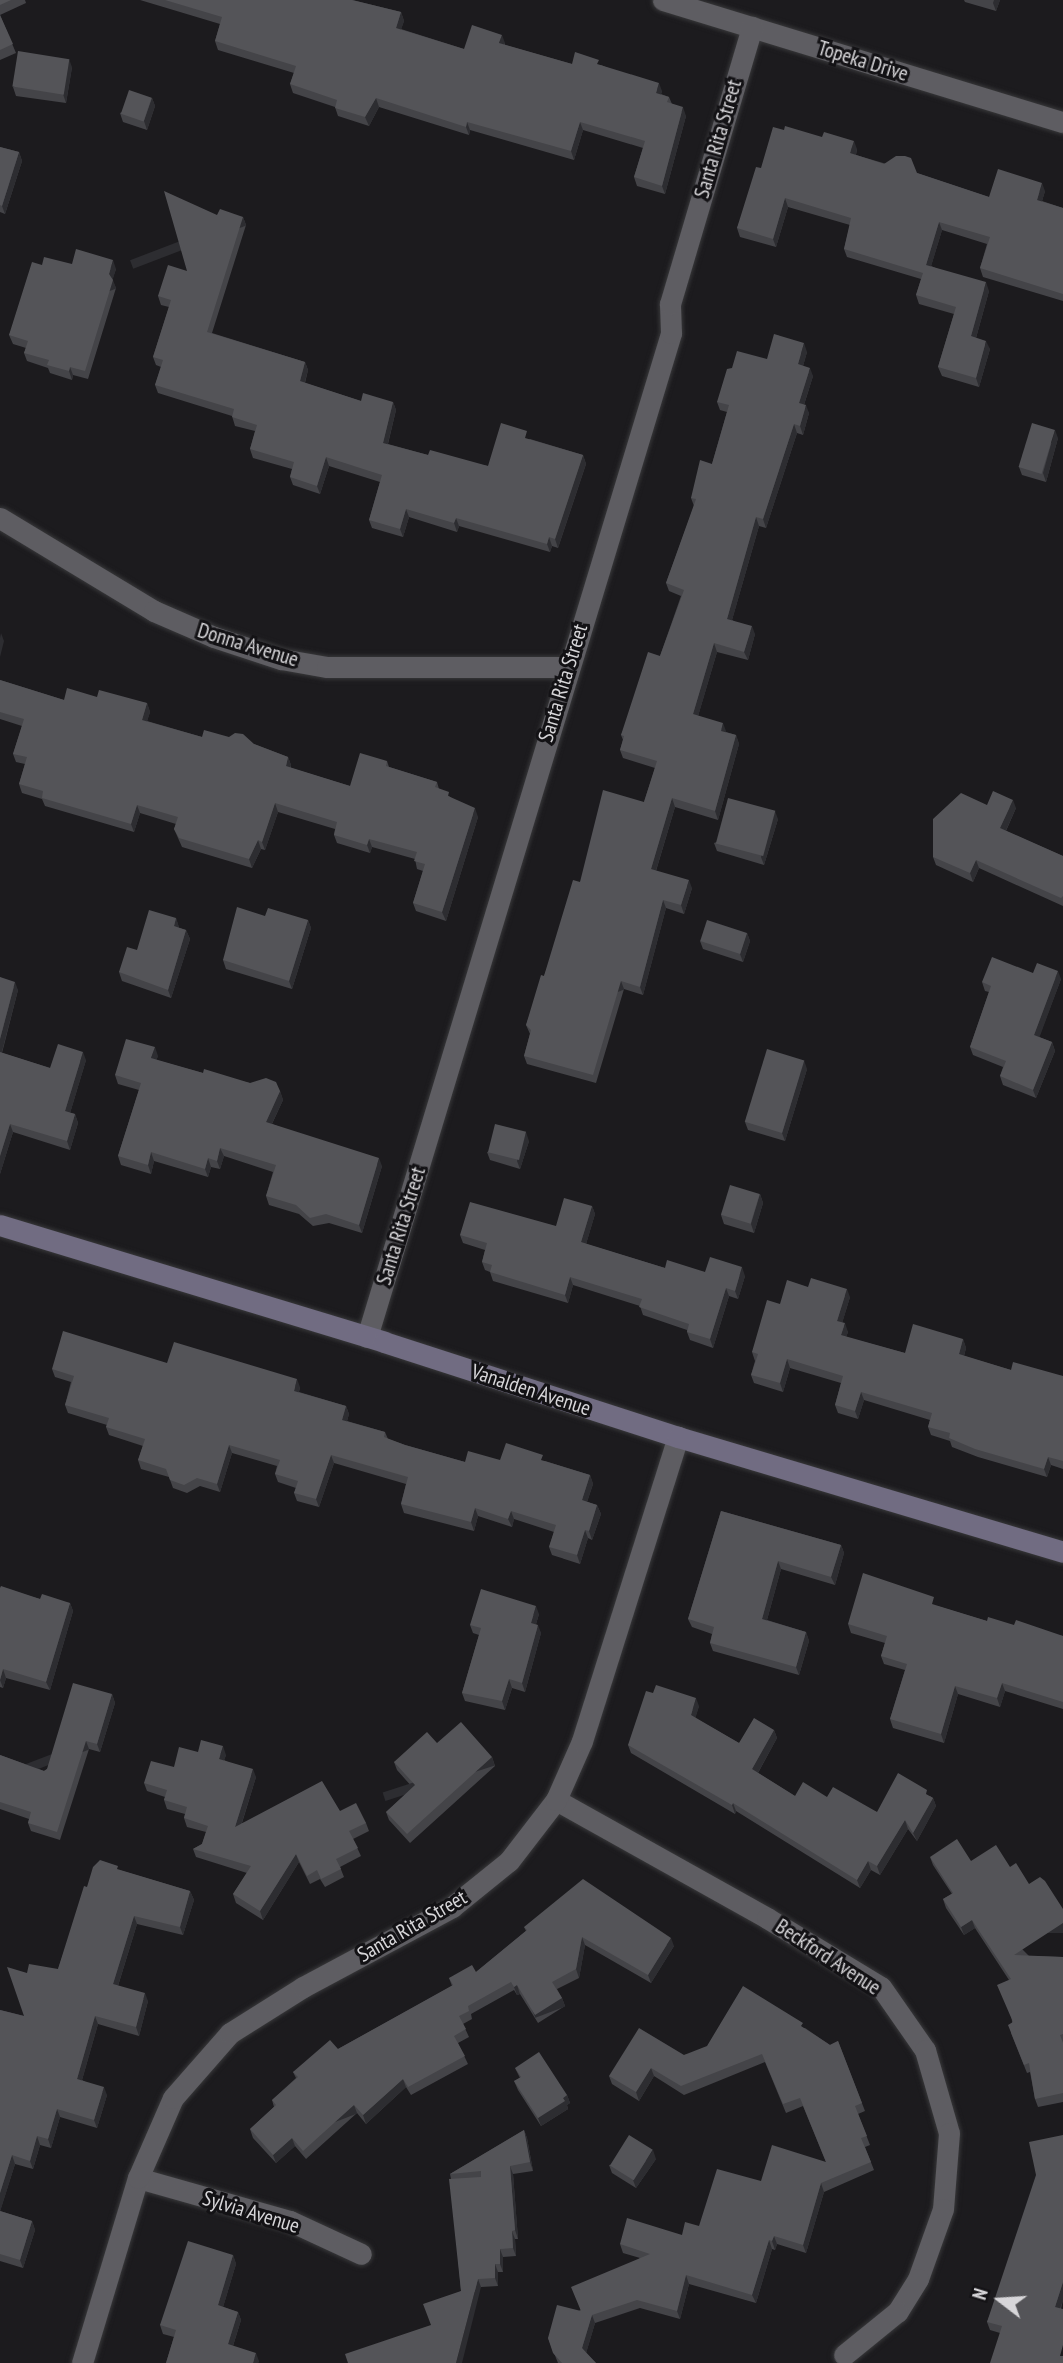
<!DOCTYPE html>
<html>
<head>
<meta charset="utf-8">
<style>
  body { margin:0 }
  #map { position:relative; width:1063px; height:2363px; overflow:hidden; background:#1c1b1e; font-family:"PT Sans Narrow",sans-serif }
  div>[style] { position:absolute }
  .roads { filter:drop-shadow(0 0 2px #38383a) drop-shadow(0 0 2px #38383a) }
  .street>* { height:21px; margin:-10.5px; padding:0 10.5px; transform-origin:10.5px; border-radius:10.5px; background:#5e5d62 }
  .secondary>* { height:21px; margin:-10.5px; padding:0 10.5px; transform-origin:10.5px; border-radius:10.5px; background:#716c82 }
  .wall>* { inset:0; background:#444448 }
  .shaded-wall>* { inset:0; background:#2d2d31; transform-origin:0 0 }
  .building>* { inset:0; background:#545458; transform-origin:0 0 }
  span { translate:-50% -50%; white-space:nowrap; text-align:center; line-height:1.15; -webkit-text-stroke:6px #131215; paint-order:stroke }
  .street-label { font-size:21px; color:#d7d6d9 }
  .north { position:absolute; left:965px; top:2265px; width:70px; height:70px; -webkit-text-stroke:5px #131215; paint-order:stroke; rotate:287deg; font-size:19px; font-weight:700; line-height:28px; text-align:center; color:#d7d6d9 }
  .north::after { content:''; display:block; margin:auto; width:24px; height:32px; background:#d7d6d9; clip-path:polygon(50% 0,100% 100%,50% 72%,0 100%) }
</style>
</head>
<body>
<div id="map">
  <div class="roads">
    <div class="street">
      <div style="left:663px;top:0;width:418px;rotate:17deg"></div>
      <div style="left:0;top:518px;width:180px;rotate:31.1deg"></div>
      <div style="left:154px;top:611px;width:65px;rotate:23.4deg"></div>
      <div style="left:214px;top:637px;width:71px;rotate:18.2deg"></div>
      <div style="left:281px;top:659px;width:47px;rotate:9.9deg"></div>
      <div style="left:327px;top:667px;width:241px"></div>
      <div style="left:367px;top:1337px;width:1049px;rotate:-73.15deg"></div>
      <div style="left:671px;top:333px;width:29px;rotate:-92deg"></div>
      <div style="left:670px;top:304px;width:289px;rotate:-73.5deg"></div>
      <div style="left:556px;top:1800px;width:242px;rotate:29.2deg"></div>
      <div style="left:767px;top:1918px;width:133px;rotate:31.2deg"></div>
      <div style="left:881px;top:1987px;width:77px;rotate:55.1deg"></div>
      <div style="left:925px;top:2050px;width:86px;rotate:73.9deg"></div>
      <div style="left:949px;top:2133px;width:76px;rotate:94.5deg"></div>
      <div style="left:943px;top:2209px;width:74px;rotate:109.7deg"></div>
      <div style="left:918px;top:2279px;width:39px;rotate:122deg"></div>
      <div style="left:897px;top:2312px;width:68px;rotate:140.9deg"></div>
      <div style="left:138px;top:2178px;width:158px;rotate:15.8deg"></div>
      <div style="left:290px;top:2221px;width:78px;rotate:24.9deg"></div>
      <div style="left:82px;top:2363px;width:193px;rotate:-73.2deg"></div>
      <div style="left:138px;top:2178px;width:87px;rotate:-66.4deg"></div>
      <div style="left:173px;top:2098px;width:86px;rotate:-48.8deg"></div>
      <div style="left:230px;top:2033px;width:86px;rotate:-32.2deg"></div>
      <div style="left:303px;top:1987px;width:169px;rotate:-28.2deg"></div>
      <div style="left:452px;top:1907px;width:73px;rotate:-38.9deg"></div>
      <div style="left:509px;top:1861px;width:77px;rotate:-52.4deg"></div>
      <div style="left:556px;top:1800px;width:64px;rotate:-66.2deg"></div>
      <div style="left:582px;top:1741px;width:319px;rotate:-72.5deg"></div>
    </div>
    <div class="secondary">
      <div style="left:0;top:1225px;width:401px;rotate:16.9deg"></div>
      <div style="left:384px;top:1342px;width:309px;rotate:17.9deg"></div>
      <div style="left:678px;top:1437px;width:402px;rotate:16.6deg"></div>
    </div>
  </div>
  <div class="wall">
    <div style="clip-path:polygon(0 0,25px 0,26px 3px,0 15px)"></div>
    <div style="clip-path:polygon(140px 0,352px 0,401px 12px,404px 21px,401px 29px,464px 49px,505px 43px,505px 45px,572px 64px,601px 65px,662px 91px,661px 94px,669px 97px,672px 104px,686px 116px,665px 194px,637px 186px,634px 177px,643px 148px,583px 130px,574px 160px,470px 130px,469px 135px,379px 107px,369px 126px,338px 116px,335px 107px,293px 93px,290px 84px,294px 73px,218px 50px,215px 41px,220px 24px)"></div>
    <div style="clip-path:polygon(964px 0,1000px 0,996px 11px,965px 2px)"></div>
    <div style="clip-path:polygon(0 15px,16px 53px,0 60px)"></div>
    <div style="clip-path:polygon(72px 67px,66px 103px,16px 96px,13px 87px)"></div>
    <div style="clip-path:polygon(152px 98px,155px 106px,147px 130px,123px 122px,120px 113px)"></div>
    <div style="clip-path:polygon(0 147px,19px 152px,22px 161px,5px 214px,0 212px)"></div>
    <div style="clip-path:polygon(857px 149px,856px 155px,917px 173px,989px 197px,1045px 191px,1042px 201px,1063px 208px,1063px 301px,983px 277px,980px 268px,987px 244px,942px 230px,931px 266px,989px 291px,976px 338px,990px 349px,979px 387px,942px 376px,938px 367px,954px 314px,919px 304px,916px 295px,921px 279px,847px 257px,844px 249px,850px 225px,788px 207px,776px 247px,740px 237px,737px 228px,761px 168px)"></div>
    <div style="clip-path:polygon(217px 215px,243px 217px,246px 225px,212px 333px,305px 362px,308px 370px,305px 383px,361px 401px,393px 402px,396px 410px,388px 444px,428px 455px,488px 466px,530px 439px,583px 455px,586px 464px,558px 548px,552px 546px,550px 552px,459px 526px,457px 532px,409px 517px,403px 537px,372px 528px,369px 520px,380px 482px,329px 466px,320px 494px,293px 485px,290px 477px,292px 469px,253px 458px,250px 449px,255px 431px,235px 426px,232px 416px,158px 393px,155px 385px,161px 367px,156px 365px,153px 357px,169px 307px,161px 305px,158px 296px,187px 271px)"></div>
    <div style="clip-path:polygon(72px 264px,116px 269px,112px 280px,116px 288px,88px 379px,73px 375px,72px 380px,50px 373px,48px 368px,27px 361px,24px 353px,26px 348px,13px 344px,9px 335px,42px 265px)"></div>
    <div style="clip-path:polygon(807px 352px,803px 366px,813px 376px,804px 405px,809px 413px,803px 435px,797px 433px,766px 528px,759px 526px,732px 620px,755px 634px,748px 660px,717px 652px,698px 716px,726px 732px,736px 735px,739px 744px,718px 820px,675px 807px,656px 871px,692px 888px,684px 914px,666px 908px,643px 995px,624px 989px,596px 1083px,527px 1064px,524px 1056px,530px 1034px,526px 1025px,544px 976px,580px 882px,644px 802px,655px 768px,623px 758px,620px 750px,623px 740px,621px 735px,660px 656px,681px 596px,669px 591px,666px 583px,694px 506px,691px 498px,712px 464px,727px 412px,720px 410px,717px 402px,767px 359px)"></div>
    <div style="clip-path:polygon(1058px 438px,1046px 482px,1022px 475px,1019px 467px)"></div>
    <div style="clip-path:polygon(0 680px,64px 700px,97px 697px,147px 703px,150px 712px,147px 721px,202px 737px,254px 744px,288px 757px,291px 765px,291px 768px,350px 786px,387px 761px,389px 767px,437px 782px,439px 789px,478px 817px,446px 921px,416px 911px,413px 903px,423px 871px,417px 869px,415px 859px,372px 847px,370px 853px,337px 843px,334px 835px,335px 829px,278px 812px,265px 850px,261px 849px,252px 868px,182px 847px,174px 829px,176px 824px,140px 813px,134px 832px,45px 806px,42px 799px,22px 793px,19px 784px,25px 764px,16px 762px,13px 754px,22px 726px,0 719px)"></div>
    <div style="clip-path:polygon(987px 805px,1016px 808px,1006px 831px,1063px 856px,1063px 906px,979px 868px,973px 882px,936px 865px,933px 857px)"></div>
    <div style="clip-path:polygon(778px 819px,764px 865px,717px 851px,714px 843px)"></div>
    <div style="clip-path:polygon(265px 916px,308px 920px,311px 928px,292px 989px,226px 969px,223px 960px)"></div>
    <div style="clip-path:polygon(176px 918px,179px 928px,186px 930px,190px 939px,171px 998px,122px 981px,119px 972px,137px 950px)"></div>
    <div style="clip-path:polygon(747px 933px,750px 941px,743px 962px,703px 949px,700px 941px)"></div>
    <div style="clip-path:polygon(1033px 973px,1061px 979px,1039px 1037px,1052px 1042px,1055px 1051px,1036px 1098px,1003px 1085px,1000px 1076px,1003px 1067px,973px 1055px,970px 1047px,989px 992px,985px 991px,982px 982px)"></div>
    <div style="clip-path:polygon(0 977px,18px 990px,2px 1053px,50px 1068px,86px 1060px,70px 1113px,75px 1114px,78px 1123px,70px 1150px,13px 1132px,0 1174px)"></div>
    <div style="clip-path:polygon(158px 1056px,156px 1060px,203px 1073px,250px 1083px,280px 1091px,283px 1100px,272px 1124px,382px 1166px,362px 1233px,329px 1223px,313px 1226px,299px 1214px,269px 1205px,266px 1196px,273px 1172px,224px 1156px,220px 1169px,211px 1167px,208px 1177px,154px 1161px,151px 1174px,121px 1165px,118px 1156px,139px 1090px,118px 1084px,115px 1075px)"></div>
    <div style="clip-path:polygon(807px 1069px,785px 1141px,748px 1130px,745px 1122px)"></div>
    <div style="clip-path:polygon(529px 1141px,520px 1169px,490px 1160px,487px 1152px)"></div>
    <div style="clip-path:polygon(760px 1194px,763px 1203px,754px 1233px,724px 1224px,721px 1215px)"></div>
    <div style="clip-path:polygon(592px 1206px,595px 1214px,586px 1244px,665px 1268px,745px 1276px,738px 1299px,729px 1296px,713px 1348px,690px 1340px,687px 1332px,687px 1330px,643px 1315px,640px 1306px,573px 1285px,568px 1303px,493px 1281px,490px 1272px,485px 1270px,482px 1262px,485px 1250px,463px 1243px,460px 1235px,556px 1226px)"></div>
    <div style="clip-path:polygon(808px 1287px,850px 1297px,842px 1323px,848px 1332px,846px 1337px,905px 1353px,963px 1339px,966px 1348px,964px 1356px,1011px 1370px,1063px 1376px,1063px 1469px,1051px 1465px,1047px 1477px,978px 1457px,952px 1447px,950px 1441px,931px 1435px,928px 1427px,930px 1420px,864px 1400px,858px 1419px,838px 1413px,835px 1405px,841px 1383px,790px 1368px,783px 1392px,754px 1383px,751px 1375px,755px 1361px,752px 1352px,780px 1304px)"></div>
    <div style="clip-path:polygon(167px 1363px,300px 1387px,299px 1392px,346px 1406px,349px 1414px,347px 1421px,385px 1432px,388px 1439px,405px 1445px,465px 1462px,500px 1460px,545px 1461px,590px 1475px,593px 1484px,587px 1502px,597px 1505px,601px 1514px,592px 1540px,588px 1538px,580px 1564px,552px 1555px,549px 1547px,554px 1532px,514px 1519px,512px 1527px,478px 1516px,474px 1531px,404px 1513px,401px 1504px,406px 1484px,334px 1463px,319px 1507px,297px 1501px,294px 1493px,296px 1488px,278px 1482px,275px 1474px,277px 1466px,232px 1453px,220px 1492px,200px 1486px,187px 1493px,173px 1488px,169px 1477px,141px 1469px,138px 1460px,143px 1446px,109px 1435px,106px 1427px,107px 1425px,68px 1413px,65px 1405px,71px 1382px,55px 1377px,52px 1369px)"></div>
    <div style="clip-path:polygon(721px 1511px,841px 1545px,844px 1553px,835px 1585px,781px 1569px,767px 1620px,806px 1632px,809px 1641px,799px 1675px,713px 1651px,710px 1643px,712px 1634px,692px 1627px,688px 1619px)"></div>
    <div style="clip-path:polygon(0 1588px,40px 1599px,70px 1603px,73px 1611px,50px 1690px,6px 1678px,3px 1688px,0 1687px)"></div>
    <div style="clip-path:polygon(937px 1606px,987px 1621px,1063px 1636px,1063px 1709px,1005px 1691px,1000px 1707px,958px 1694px,944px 1743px,893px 1728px,890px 1719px,905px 1670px,884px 1664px,881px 1656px,885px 1643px,851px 1633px,848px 1624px)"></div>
    <div style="clip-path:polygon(539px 1614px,536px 1624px,541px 1633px,525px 1692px,512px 1688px,505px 1710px,465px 1701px,462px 1693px,479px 1635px,473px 1633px,470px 1625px)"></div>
    <div style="clip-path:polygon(112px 1694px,115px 1703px,100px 1752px,89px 1749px,60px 1840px,31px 1831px,28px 1823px,29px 1819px,0 1809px,0 1755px,44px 1771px,47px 1769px)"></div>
    <div style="clip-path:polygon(699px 1706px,695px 1718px,739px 1743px,774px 1730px,777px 1738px,758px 1773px,795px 1796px,827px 1797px,877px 1812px,930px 1796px,933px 1798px,936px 1806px,917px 1841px,908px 1829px,880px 1875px,871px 1870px,860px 1888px,736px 1811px,735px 1814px,631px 1753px,628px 1745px)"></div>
    <div style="clip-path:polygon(437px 1743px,492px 1757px,495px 1766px,410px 1843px,389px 1820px,386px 1812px,413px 1788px,397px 1770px,394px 1762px)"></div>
    <div style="clip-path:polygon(198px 1752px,226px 1755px,224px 1760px,256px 1777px,242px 1823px,340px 1811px,366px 1823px,369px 1831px,353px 1839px,361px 1856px,340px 1867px,344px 1877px,325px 1887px,320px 1879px,310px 1884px,299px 1862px,263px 1920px,236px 1903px,233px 1894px,247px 1873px,196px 1857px,193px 1849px,202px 1844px,206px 1832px,187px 1827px,184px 1818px,185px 1814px,167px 1809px,164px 1800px,165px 1797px,147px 1791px,144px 1783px,174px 1767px)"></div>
    <div style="clip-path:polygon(930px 1857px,1029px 1956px,1063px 1957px,1063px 2102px,1038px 2107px,1035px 2099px,1030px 2072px,1027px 2073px,1011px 2033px,1012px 2022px,1009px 1980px,975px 1928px,964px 1935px,946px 1908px,943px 1899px,952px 1894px,933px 1865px)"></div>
    <div style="clip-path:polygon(119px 1870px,190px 1891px,194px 1900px,183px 1935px,137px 1924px,118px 1986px,148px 2001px,139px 2036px,98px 2024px,82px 2080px,107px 2095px,97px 2128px,60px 2117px,51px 2148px,40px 2145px,33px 2169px,15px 2164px,0 2211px,32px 2221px,35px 2230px,23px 2268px,0 2261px,0 2010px,24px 2016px,27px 1973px,58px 1969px,87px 1887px)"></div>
    <div style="clip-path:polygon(524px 1927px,674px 1946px,651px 1983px,585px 1945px,579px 1978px,557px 1989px,562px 1998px,565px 2006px,538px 2023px,520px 1994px,517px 1995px,514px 1990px,471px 2014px,472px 2019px,463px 2024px,469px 2037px,458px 2043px,468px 2064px,411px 2095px,406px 2087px,366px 2124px,357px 2113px,306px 2159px,295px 2146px,276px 2163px,253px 2138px,250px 2129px,274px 2107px,272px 2100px,296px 2078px,293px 2072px,338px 2049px,452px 1986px,449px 1978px,476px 1972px,526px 1931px)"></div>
    <div style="clip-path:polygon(805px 2028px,830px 2045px,838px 2041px,865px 2111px,858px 2114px,870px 2145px,865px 2147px,874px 2170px,824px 2192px,806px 2253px,777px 2244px,775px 2250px,772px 2249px,756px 2303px,689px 2284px,680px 2319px,640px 2308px,595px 2323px,586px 2353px,596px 2363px,558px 2363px,548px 2338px,640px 2258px,623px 2253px,620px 2244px,682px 2235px,699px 2226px,761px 2181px,826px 2162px,803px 2106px,786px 2113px,765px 2062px,684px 2095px,654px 2076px,639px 2101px,612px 2084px,609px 2076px,684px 2055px)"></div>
    <div style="clip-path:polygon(515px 2068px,567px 2095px,570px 2103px,567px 2105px,568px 2109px,541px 2126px,518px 2090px,514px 2081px,520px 2078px)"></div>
    <div style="clip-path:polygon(524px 2130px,527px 2138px,533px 2171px,513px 2174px,518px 2239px,515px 2239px,516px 2256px,503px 2257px,503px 2272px,498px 2272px,498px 2286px,481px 2287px,431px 2325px,461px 2291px,451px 2179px,450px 2174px)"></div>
    <div style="clip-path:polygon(1063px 2135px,1063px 2300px,1061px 2309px,1000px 2333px,990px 2330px,987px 2322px)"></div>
    <div style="clip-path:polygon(656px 2159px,636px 2188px,612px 2173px,609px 2165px)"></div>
    <div style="clip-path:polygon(233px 2255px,236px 2264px,223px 2307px,238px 2312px,241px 2320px,233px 2346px,259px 2361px,258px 2363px,166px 2363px,174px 2337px,163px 2334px,160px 2325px)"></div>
  </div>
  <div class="shaded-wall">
    <div style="clip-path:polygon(994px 0,1000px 0,996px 11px,993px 3px)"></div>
    <div style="clip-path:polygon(401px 12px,404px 21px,399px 36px,396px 28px)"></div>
    <div style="clip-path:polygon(502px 35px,505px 43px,502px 52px,499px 43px)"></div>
    <div style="clip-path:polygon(69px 59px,72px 67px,66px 103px,63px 94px)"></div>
    <div style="clip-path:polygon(659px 83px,662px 91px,659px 101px,656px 93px)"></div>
    <div style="clip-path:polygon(152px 98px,155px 106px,147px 130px,144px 121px)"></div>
    <div style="clip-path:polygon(376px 98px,379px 107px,369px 126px,365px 117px)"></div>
    <div style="clip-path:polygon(683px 107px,686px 116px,665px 194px,662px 186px)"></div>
    <div style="clip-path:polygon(467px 122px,470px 130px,469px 135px,466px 127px)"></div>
    <div style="clip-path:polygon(580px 122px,583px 130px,574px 160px,571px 151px)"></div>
    <div style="clip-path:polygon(854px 141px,857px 149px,854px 162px,850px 153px)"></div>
    <div style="clip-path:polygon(19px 152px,22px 161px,5px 214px,2px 206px)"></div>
    <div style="clip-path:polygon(1042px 183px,1045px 191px,1040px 208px,1037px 200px)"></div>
    <div style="clip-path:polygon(785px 198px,788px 207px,776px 247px,773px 239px)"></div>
    <div style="left:243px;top:217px;width:9px;height:121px;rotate:69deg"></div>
    <div style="clip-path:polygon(939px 222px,942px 230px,929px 273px,926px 265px)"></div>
    <div style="clip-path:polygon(113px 260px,116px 269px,112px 282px,109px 274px)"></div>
    <div style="left:113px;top:280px;width:9px;height:95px;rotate:69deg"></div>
    <div style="clip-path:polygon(986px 282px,989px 291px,974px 345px,971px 336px)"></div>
    <div style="clip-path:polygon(986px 341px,990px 349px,979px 387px,976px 378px)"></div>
    <div style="clip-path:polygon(804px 343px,807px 352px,801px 373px,798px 364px)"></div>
    <div style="clip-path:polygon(305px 362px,308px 370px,303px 389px,300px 381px)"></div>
    <div style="clip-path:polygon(70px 367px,73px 375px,72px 380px,69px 371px)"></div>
    <div style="clip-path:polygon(810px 368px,813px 376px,802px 411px,799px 403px)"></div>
    <div style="clip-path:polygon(393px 402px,396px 410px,386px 451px,383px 443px)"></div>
    <div style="clip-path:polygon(806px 405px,809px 413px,803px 435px,800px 426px)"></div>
    <div style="clip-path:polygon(794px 424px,797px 433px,766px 528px,763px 519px)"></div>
    <div style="clip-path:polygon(1055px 430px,1058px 438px,1046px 482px,1043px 473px)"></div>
    <div style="clip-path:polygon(583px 455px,586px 464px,558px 548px,555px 539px)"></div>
    <div style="clip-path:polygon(326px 457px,329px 466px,320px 494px,317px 486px)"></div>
    <div style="clip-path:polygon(406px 509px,409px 517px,403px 537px,400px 529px)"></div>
    <div style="clip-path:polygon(756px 517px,759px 526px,730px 627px,727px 619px)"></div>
    <div style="clip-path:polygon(456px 518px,459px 526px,457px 532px,454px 523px)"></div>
    <div style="clip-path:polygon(549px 537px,552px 546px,550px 552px,547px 544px)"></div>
    <div style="clip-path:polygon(752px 626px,755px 634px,748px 660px,744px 652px)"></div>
    <div style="clip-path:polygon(1px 633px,4px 641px,0 657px,0 638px)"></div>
    <div style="clip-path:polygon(714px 643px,717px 652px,696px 723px,693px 714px)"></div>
    <div style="clip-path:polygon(147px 703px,150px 712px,145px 728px,142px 720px)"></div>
    <div style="clip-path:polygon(723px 723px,726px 731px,724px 739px,721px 731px)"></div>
    <div style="clip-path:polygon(736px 735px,739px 744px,718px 820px,715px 811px)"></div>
    <div style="clip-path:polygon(288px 757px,291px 765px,289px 775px,286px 766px)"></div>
    <div style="clip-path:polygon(672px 798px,675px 807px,654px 877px,651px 869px)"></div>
    <div style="clip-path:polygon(1013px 800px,1016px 808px,1003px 837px,1000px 828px)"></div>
    <div style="clip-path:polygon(275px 803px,278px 812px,265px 850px,262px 842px)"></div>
    <div style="clip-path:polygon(137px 805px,140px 813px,134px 832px,131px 824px)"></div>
    <div style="clip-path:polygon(475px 808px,478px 817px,446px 921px,442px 912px)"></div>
    <div style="clip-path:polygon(775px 811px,778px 819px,764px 865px,761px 857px)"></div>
    <div style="clip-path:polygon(369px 839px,372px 847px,370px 853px,367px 845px)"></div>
    <div style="clip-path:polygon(258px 840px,261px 849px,252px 868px,249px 859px)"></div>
    <div style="clip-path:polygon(976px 860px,979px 868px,973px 882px,970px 873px)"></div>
    <div style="clip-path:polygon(689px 880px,692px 888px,684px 914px,681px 905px)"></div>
    <div style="clip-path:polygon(663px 900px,666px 908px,643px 995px,640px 987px)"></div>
    <div style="clip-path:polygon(176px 918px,179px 927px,177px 935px,174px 926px)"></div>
    <div style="clip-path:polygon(308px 920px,311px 928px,292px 989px,289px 981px)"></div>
    <div style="clip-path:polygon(186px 930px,190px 939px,171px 998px,168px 990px)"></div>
    <div style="clip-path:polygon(747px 933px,750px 941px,743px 962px,740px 954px)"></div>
    <div style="clip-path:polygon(1058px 971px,1061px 979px,1037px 1044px,1034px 1035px)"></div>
    <div style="left:621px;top:981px;width:9px;height:98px;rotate:69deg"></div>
    <div style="clip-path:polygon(15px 982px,18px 990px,0 1059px,0 1039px)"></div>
    <div style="clip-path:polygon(1052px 1042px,1055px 1051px,1036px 1098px,1033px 1090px)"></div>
    <div style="clip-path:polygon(155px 1047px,158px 1056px,154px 1066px,151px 1058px)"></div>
    <div style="clip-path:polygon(83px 1052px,86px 1060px,68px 1120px,65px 1111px)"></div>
    <div style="clip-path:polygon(804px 1060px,807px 1069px,785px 1141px,782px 1133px)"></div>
    <div style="clip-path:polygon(280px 1091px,283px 1100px,269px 1130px,266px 1122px)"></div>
    <div style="clip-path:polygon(75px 1114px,78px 1123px,70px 1150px,67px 1141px)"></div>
    <div style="clip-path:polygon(10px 1124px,13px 1132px,0 1174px,0 1156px)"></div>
    <div style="clip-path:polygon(526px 1132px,529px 1141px,520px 1169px,517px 1161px)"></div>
    <div style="clip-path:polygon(220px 1148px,224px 1156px,220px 1169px,217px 1161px)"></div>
    <div style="clip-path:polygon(151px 1152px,154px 1161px,151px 1174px,148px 1165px)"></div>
    <div style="clip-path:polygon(208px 1158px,211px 1167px,208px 1177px,205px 1169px)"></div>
    <div style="clip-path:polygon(379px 1158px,382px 1166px,362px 1233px,359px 1225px)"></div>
    <div style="clip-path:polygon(760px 1194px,763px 1203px,754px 1233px,751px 1224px)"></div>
    <div style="clip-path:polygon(592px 1206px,595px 1214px,584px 1251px,581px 1242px)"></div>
    <div style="clip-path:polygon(742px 1267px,745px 1276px,738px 1299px,735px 1291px)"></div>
    <div style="clip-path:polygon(570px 1277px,573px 1285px,568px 1303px,565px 1295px)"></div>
    <div style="clip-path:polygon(726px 1288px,729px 1296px,713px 1348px,710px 1339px)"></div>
    <div style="clip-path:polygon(847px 1289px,850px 1297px,840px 1330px,837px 1321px)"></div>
    <div style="clip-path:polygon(845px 1323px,848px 1332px,844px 1343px,841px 1335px)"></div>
    <div style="clip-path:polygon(963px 1339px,966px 1348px,962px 1363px,959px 1354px)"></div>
    <div style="clip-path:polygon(787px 1359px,790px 1368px,783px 1392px,780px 1383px)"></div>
    <div style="clip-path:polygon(297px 1379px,300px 1387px,297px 1399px,294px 1391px)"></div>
    <div style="clip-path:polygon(861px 1392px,864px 1400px,858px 1419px,855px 1411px)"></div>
    <div style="clip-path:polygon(346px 1406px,349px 1414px,345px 1428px,342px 1420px)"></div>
    <div style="clip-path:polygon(229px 1445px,232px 1453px,220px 1492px,217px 1484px)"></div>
    <div style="clip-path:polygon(331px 1455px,334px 1463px,319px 1507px,316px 1499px)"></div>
    <div style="clip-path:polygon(1048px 1457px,1051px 1465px,1047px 1477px,1044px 1469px)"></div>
    <div style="clip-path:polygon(590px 1475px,593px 1484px,585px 1508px,582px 1500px)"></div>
    <div style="clip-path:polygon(597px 1505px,601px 1514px,592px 1540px,589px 1531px)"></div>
    <div style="clip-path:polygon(475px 1508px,478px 1516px,474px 1531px,471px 1522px)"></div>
    <div style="clip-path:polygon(511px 1511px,514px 1519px,512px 1527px,508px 1519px)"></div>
    <div style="clip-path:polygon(585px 1530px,588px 1538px,580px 1564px,577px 1555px)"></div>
    <div style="clip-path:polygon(841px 1545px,844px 1553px,835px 1585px,831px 1577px)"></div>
    <div style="clip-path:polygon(778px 1561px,781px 1569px,765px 1627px,762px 1619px)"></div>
    <div style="clip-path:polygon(70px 1603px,73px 1611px,50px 1690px,46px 1682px)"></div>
    <div style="clip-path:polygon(536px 1606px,539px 1614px,534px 1631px,531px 1623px)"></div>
    <div style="clip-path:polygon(538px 1625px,541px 1633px,525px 1692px,522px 1683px)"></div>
    <div style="clip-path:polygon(806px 1632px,809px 1641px,799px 1675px,796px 1667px)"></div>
    <div style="clip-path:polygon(3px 1669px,6px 1678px,3px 1688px,0 1680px)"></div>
    <div style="clip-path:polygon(509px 1679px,512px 1688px,505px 1710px,502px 1701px)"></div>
    <div style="clip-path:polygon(1002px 1683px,1005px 1691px,1000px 1707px,997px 1698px)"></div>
    <div style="clip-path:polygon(955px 1686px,958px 1694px,944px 1743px,941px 1734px)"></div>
    <div style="clip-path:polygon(112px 1694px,115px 1703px,100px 1752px,97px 1744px)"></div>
    <div style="clip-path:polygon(696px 1698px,699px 1706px,694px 1723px,691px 1715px)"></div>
    <div style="clip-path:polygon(774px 1730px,777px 1738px,755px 1778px,752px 1769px)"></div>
    <div style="left:86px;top:1741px;width:9px;height:96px;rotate:69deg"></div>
    <div style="clip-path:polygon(223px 1746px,226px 1755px,222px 1767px,219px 1759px)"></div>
    <div style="left:492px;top:1757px;width:9px;height:115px;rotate:72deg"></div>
    <div style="clip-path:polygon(253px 1769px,256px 1777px,238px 1835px,235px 1827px)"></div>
    <div style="clip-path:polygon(933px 1798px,936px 1806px,917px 1841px,913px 1833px)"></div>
    <div style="clip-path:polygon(733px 1803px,736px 1811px,735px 1814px,732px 1805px)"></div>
    <div style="clip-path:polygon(905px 1820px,908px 1829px,880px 1875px,877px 1866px)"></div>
    <div style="clip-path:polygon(296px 1854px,299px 1862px,263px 1920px,260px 1911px)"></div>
    <div style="clip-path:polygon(868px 1861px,871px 1870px,860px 1888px,857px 1880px)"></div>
    <div style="clip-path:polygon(190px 1891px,194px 1900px,183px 1935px,180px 1927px)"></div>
    <div style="clip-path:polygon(134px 1916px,137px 1924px,116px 1992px,113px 1984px)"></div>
    <div style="clip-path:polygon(972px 1920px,975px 1928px,964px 1935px,961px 1927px)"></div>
    <div style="left:1063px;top:1923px;width:10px;height:59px;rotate:90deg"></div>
    <div style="clip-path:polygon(582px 1937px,585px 1945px,579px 1978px,576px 1969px)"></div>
    <div style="clip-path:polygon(671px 1938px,674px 1946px,651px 1983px,648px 1975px)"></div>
    <div style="clip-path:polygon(517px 1985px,520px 1994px,517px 1995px,514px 1987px)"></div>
    <div style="clip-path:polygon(145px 1993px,148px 2001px,139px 2036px,136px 2027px)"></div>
    <div style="left:562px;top:1998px;width:9px;height:32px;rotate:69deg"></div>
    <div style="clip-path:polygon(95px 2016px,98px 2024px,80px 2087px,77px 2079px)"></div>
    <div style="clip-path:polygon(651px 2068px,654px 2076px,639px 2101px,636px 2092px)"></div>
    <div style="clip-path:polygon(403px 2079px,406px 2087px,366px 2124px,363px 2115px)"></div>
    <div style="clip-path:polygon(104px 2087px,107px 2095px,97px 2128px,94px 2120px)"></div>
    <div style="clip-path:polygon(567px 2095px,570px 2103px,567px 2105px,568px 2109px,541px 2126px,538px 2118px)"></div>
    <div style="left:354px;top:2105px;width:9px;height:69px;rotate:69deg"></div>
    <div style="clip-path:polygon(57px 2109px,60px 2117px,51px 2148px,48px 2139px)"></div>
    <div style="clip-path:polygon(524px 2130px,527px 2138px,533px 2171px,530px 2162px)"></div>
    <div style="clip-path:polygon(37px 2136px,40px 2145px,33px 2169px,30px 2161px)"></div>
    <div style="clip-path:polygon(292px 2138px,295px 2146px,276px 2163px,273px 2155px)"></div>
    <div style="clip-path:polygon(653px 2150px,656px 2159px,636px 2188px,633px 2180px)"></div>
    <div style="clip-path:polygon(12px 2155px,15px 2164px,0 2212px,0 2193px)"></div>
    <div style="clip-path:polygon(510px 2166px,513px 2174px,518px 2239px,515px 2230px)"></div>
    <div style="clip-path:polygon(821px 2183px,824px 2192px,806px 2253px,803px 2245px)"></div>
    <div style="clip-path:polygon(32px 2221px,35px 2230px,23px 2268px,20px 2260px)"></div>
    <div style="clip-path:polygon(512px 2231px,515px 2239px,516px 2256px,513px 2248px)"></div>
    <div style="clip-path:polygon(774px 2236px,777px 2244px,775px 2250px,772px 2241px)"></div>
    <div style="clip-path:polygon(769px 2240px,772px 2249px,756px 2303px,752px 2295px)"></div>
    <div style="clip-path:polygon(500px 2249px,503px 2257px,503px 2272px,500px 2264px)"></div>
    <div style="clip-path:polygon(233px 2255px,236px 2264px,221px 2314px,218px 2305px)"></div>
    <div style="clip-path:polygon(495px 2264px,498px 2272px,498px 2286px,495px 2278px)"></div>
    <div style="clip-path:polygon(686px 2275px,689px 2284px,680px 2319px,677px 2311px)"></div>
    <div style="clip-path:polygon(478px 2279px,481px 2287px,462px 2363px,456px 2363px)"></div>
    <div style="clip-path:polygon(1063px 2282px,1063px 2300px,1058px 2315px,1055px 2307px)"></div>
    <div style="clip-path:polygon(238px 2312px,241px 2320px,231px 2352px,228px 2344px)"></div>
    <div style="clip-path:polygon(592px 2315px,595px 2323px,585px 2357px,582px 2348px)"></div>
    <div style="clip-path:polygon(256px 2353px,259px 2361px,258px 2363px,253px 2363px)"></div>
  </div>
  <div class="building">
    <div style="clip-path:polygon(0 0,11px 0,0 5px)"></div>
    <div style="clip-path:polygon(165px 0,352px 0,401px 12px,396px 28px,464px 49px,472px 25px,502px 35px,499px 43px,572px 64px,575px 52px,599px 60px,597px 64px,659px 83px,656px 93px,669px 97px,667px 102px,683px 107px,662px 186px,634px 177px,645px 141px,580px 122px,571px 151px,467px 122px,466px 127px,376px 98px,365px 117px,335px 108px,337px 100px,290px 84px,296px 66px,215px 41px,222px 17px)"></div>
    <div style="clip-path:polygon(0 15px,13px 44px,0 50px)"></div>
    <div style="left:18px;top:51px;width:52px;height:36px;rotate:9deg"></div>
    <div style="left:129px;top:90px;width:24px;height:25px;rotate:19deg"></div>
    <div style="clip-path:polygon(785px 126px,822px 137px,824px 132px,854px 141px,850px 153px,884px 164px,896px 156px,905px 156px,911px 158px,917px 173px,989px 197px,998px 169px,1042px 183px,1037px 200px,1063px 208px,1063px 294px,980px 268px,990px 237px,939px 222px,926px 265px,986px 282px,971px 336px,986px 341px,976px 378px,938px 367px,956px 307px,916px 295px,923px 273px,844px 249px,851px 218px,785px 198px,773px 239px,737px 228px,756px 167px,761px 168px,773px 127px,784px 130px)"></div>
    <div style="clip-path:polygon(0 147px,19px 152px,2px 206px,0 205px)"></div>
    <div style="clip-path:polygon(164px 191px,217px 215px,220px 209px,243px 217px,207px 332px,305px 362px,300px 381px,361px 401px,363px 393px,393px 402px,383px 443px,428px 455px,430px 450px,488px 466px,501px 423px,527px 431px,525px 438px,583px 455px,555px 539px,549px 537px,547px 544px,456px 518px,454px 523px,406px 509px,400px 529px,369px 520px,382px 475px,326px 457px,317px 486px,290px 477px,294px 462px,250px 449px,257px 425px,232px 417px,234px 409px,155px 385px,163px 360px,153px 357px,171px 300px,158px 296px,168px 265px,187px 271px)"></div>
    <div style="clip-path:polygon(76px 249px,113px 260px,109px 274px,113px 280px,85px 371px,70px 367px,69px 371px,47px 365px,49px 360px,24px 353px,28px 341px,9px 335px,32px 262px,42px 265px,44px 257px,72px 264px)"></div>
    <div style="clip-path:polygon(774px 334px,804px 343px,798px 364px,810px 368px,799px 403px,806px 405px,800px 426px,794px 424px,763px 519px,756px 517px,727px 619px,752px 626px,744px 652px,714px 643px,693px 714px,723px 723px,721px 731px,736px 735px,715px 811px,672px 798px,651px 869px,689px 880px,681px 905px,663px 900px,640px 987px,621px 981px,593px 1075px,524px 1056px,531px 1030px,526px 1025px,541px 975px,544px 976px,573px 880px,580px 882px,603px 790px,644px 802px,657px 761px,620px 750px,624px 736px,621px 735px,648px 652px,660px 656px,684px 590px,666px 583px,696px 499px,691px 498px,700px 460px,712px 464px,729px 405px,717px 402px,727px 369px,732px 368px,737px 351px,767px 359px)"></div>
    <div style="left:1032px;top:423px;width:24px;height:46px;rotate:17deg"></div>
    <div style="clip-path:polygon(0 680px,64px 700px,67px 688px,97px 697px,99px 690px,147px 703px,142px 720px,202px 737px,204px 730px,229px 737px,235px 733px,243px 734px,254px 744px,288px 757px,286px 766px,350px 786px,360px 753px,387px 761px,386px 766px,437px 782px,435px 787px,449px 792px,448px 796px,475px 808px,442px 912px,413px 903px,425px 864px,414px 861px,417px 852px,369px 839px,367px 845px,334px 835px,337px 822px,275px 803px,262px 842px,258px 840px,249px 859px,179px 838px,174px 829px,178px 817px,137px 805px,131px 824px,42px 798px,43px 791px,19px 784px,27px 757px,13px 754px,24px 719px,0 712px)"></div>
    <div style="clip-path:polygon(993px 791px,1013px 800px,1000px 828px,1063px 856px,1063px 896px,1061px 898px,976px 860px,970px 873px,933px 857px,933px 819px,961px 793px,987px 805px)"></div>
    <div style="left:728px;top:798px;width:49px;height:47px;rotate:15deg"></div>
    <div style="clip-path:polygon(237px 907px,265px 916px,268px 908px,308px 920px,289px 981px,223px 960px)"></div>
    <div style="clip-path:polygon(149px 910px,176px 918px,174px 926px,186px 930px,168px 990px,119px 972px,127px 947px,137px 950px)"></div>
    <div style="left:707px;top:920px;width:42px;height:22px;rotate:18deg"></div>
    <div style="clip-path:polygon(992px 957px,1033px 973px,1037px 963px,1058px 971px,1034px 1035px,1052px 1042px,1033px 1090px,1000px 1076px,1006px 1061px,970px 1047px,991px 986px,982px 982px)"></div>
    <div style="clip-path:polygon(0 977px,15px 982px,0 1039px)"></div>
    <div style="clip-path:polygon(126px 1039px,155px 1047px,151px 1058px,203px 1073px,204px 1069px,250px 1083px,266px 1078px,276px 1082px,280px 1091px,266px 1122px,379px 1158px,359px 1225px,326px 1214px,310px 1218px,296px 1205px,266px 1196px,276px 1165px,220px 1148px,217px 1161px,208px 1158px,205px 1169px,151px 1152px,148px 1165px,118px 1156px,141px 1083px,115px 1075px)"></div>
    <div style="clip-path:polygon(58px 1044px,83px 1052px,65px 1111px,75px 1114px,67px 1141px,10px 1124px,0 1156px,0 1052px,50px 1068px)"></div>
    <div style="left:767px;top:1049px;width:39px;height:76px;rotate:17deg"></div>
    <div style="left:495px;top:1124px;width:32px;height:29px;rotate:14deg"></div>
    <div style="left:730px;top:1185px;width:31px;height:31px;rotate:17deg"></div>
    <div style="clip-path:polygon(564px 1198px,592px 1206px,581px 1242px,665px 1268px,667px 1260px,705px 1272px,710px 1257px,742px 1267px,735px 1291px,726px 1288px,710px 1339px,687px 1332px,689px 1324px,639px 1307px,642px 1299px,570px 1277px,565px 1295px,490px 1272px,492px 1265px,482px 1262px,487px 1243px,460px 1235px,470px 1202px,556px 1226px)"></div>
    <div style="clip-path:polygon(811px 1278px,847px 1289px,837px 1321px,845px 1323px,841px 1335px,905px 1353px,913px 1324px,963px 1339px,959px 1354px,1011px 1370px,1013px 1362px,1063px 1376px,1063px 1461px,1048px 1457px,1044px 1469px,975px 1449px,949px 1438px,950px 1433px,928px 1427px,932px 1413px,861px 1392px,855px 1411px,835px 1405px,843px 1376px,787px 1359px,780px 1383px,751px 1375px,758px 1354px,752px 1352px,767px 1300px,780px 1304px,787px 1280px,808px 1287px)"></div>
    <div style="clip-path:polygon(63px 1331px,167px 1363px,174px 1342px,297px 1379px,294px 1391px,346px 1406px,342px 1420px,385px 1432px,384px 1437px,405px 1445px,465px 1462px,468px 1451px,500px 1460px,506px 1443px,543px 1455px,541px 1460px,590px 1475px,582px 1500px,597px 1505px,589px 1531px,585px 1530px,577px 1555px,549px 1547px,556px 1525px,511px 1511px,508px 1519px,475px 1508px,471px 1522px,401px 1504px,408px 1477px,331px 1455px,316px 1499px,294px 1493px,298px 1481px,275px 1474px,280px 1460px,229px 1445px,217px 1484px,197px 1478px,184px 1485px,170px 1480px,166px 1469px,138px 1460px,145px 1439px,106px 1427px,109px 1418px,65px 1405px,74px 1376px,52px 1369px)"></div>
    <div style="clip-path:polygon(721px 1511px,841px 1545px,831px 1577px,778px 1561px,762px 1619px,806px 1632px,796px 1667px,710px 1643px,714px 1627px,688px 1619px)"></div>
    <div style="clip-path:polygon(863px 1573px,934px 1597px,932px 1604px,987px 1621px,988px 1617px,1014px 1625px,1016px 1620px,1063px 1636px,1063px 1702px,1002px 1683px,997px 1698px,955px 1686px,941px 1734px,890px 1719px,907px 1664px,881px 1656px,887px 1636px,848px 1624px)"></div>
    <div style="clip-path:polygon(1px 1586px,40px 1599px,42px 1594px,70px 1603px,46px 1682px,3px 1669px,0 1680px,0 1588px)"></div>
    <div style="clip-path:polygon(481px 1589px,536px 1606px,531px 1623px,538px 1625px,522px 1683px,509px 1679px,502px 1701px,462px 1693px,481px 1628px,470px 1625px)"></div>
    <div style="clip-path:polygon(73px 1683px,112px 1694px,97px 1744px,86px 1741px,57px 1832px,28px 1823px,31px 1812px,0 1802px,0 1755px,44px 1771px,47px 1769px)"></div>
    <div style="clip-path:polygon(656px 1685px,696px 1698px,691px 1715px,739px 1743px,754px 1718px,774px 1730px,752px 1769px,795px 1796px,803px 1782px,827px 1797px,833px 1787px,877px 1812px,898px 1773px,927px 1790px,926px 1794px,933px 1798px,913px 1833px,905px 1820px,877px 1866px,868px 1861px,857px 1880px,733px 1803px,732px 1805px,628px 1745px,646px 1691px,653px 1693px)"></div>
    <div style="clip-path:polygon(461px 1722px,492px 1757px,407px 1834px,386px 1812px,415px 1785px,394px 1762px,427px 1732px,437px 1743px)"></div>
    <div style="clip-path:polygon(201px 1740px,223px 1746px,219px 1759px,253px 1769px,235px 1827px,322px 1781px,340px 1811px,356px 1803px,366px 1823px,349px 1831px,358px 1848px,336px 1859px,341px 1869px,321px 1879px,317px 1870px,307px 1876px,296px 1854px,260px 1911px,233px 1894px,251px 1866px,193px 1849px,202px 1844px,208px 1826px,184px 1818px,187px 1807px,164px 1800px,167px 1790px,144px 1783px,151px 1761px,174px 1767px,179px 1747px,198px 1752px)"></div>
    <div style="clip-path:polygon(957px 1839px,971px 1861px,996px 1845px,1010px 1867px,1016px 1863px,1029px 1884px,1040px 1877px,1045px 1881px,1063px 1909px,1063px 1923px,1014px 1955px,1063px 1957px,1063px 2034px,1060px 2035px,1063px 2043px,1063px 2093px,1035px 2099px,1029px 2063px,1024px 2065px,1008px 2025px,1013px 2022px,997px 1985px,1011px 1979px,972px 1920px,961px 1927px,943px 1899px,953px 1893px,930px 1857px)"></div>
    <div style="clip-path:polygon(100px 1860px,118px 1866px,117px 1869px,190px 1891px,180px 1927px,134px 1916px,113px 1984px,145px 1993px,136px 2027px,95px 2016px,77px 2079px,104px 2087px,94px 2120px,57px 2109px,48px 2139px,37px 2136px,30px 2161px,12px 2155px,0 2193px,0 2010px,24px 2016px,7px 1967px,27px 1973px,29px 1964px,58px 1969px,84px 1886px,87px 1887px,93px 1867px)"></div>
    <div style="clip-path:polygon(583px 1879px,671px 1938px,648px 1975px,582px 1937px,576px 1969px,552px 1982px,562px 1998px,535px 2015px,517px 1985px,514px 1987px,511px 1982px,468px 2006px,469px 2011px,459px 2016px,466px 2029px,454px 2036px,465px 2056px,408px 2087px,403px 2079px,363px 2115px,354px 2105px,303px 2151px,292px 2138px,273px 2155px,250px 2129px,276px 2105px,272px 2100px,298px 2077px,293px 2072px,330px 2040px,338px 2049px,453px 1985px,449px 1978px,472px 1965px,476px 1972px,527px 1930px,524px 1927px)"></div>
    <div style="clip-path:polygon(743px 1986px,803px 2023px,801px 2026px,830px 2045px,838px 2041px,862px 2103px,855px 2106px,867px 2136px,861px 2138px,871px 2162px,821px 2183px,803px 2245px,774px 2236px,772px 2241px,769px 2240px,752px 2295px,686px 2275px,677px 2311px,637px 2300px,592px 2315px,582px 2348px,596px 2363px,562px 2363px,553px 2353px,548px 2338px,557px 2305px,581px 2311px,571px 2287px,650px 2254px,620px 2244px,627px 2218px,682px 2235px,685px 2222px,699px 2226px,717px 2169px,761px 2181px,772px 2145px,826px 2162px,800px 2098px,783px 2104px,762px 2054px,681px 2086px,651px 2068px,636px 2092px,609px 2076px,639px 2028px,684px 2055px,707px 2046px)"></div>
    <div style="clip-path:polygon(539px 2052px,567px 2095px,563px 2098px,565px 2101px,538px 2118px,514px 2081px,521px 2077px,515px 2068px)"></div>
    <div style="clip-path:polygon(524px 2130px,530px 2162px,510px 2166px,515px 2230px,512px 2231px,513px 2248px,500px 2249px,500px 2264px,495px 2264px,495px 2278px,478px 2279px,456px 2363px,348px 2363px,345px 2354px,431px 2325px,423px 2304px,461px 2291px,449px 2179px,481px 2177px,481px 2171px,450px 2174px)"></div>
    <div style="left:629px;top:2135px;width:28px;height:36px;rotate:32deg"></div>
    <div style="clip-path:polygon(1063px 2135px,1063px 2282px,1055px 2307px,1063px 2309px,1063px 2345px,1060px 2356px,1063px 2356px,1063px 2363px,990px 2363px,1002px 2326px,987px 2322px,1036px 2175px,1029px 2142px)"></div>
    <div style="clip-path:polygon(0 2211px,32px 2221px,20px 2260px,0 2254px)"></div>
    <div style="clip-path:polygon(188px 2241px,233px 2255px,218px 2305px,238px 2312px,228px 2344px,256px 2353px,253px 2363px,166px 2363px,176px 2330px,160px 2325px)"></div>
  </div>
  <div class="street-label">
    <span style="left:863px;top:61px;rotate:17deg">Topeka Drive</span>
    <span style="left:718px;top:139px;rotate:-74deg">Santa Rita Street</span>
    <span style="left:248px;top:645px;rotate:17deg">Donna Avenue</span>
    <span style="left:563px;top:683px;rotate:-73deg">Santa Rita Street</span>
    <span style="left:401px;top:1226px;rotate:-73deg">Santa Rita Street</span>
    <span style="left:531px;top:1390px;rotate:18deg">Vanalden Avenue</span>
    <span style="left:412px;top:1926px;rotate:-30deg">Santa Rita Street</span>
    <span style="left:828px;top:1957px;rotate:33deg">Beckford Avenue</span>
    <span style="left:251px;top:2212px;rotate:17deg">Sylvia Avenue</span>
  </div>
  <div class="north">N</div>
</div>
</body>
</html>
